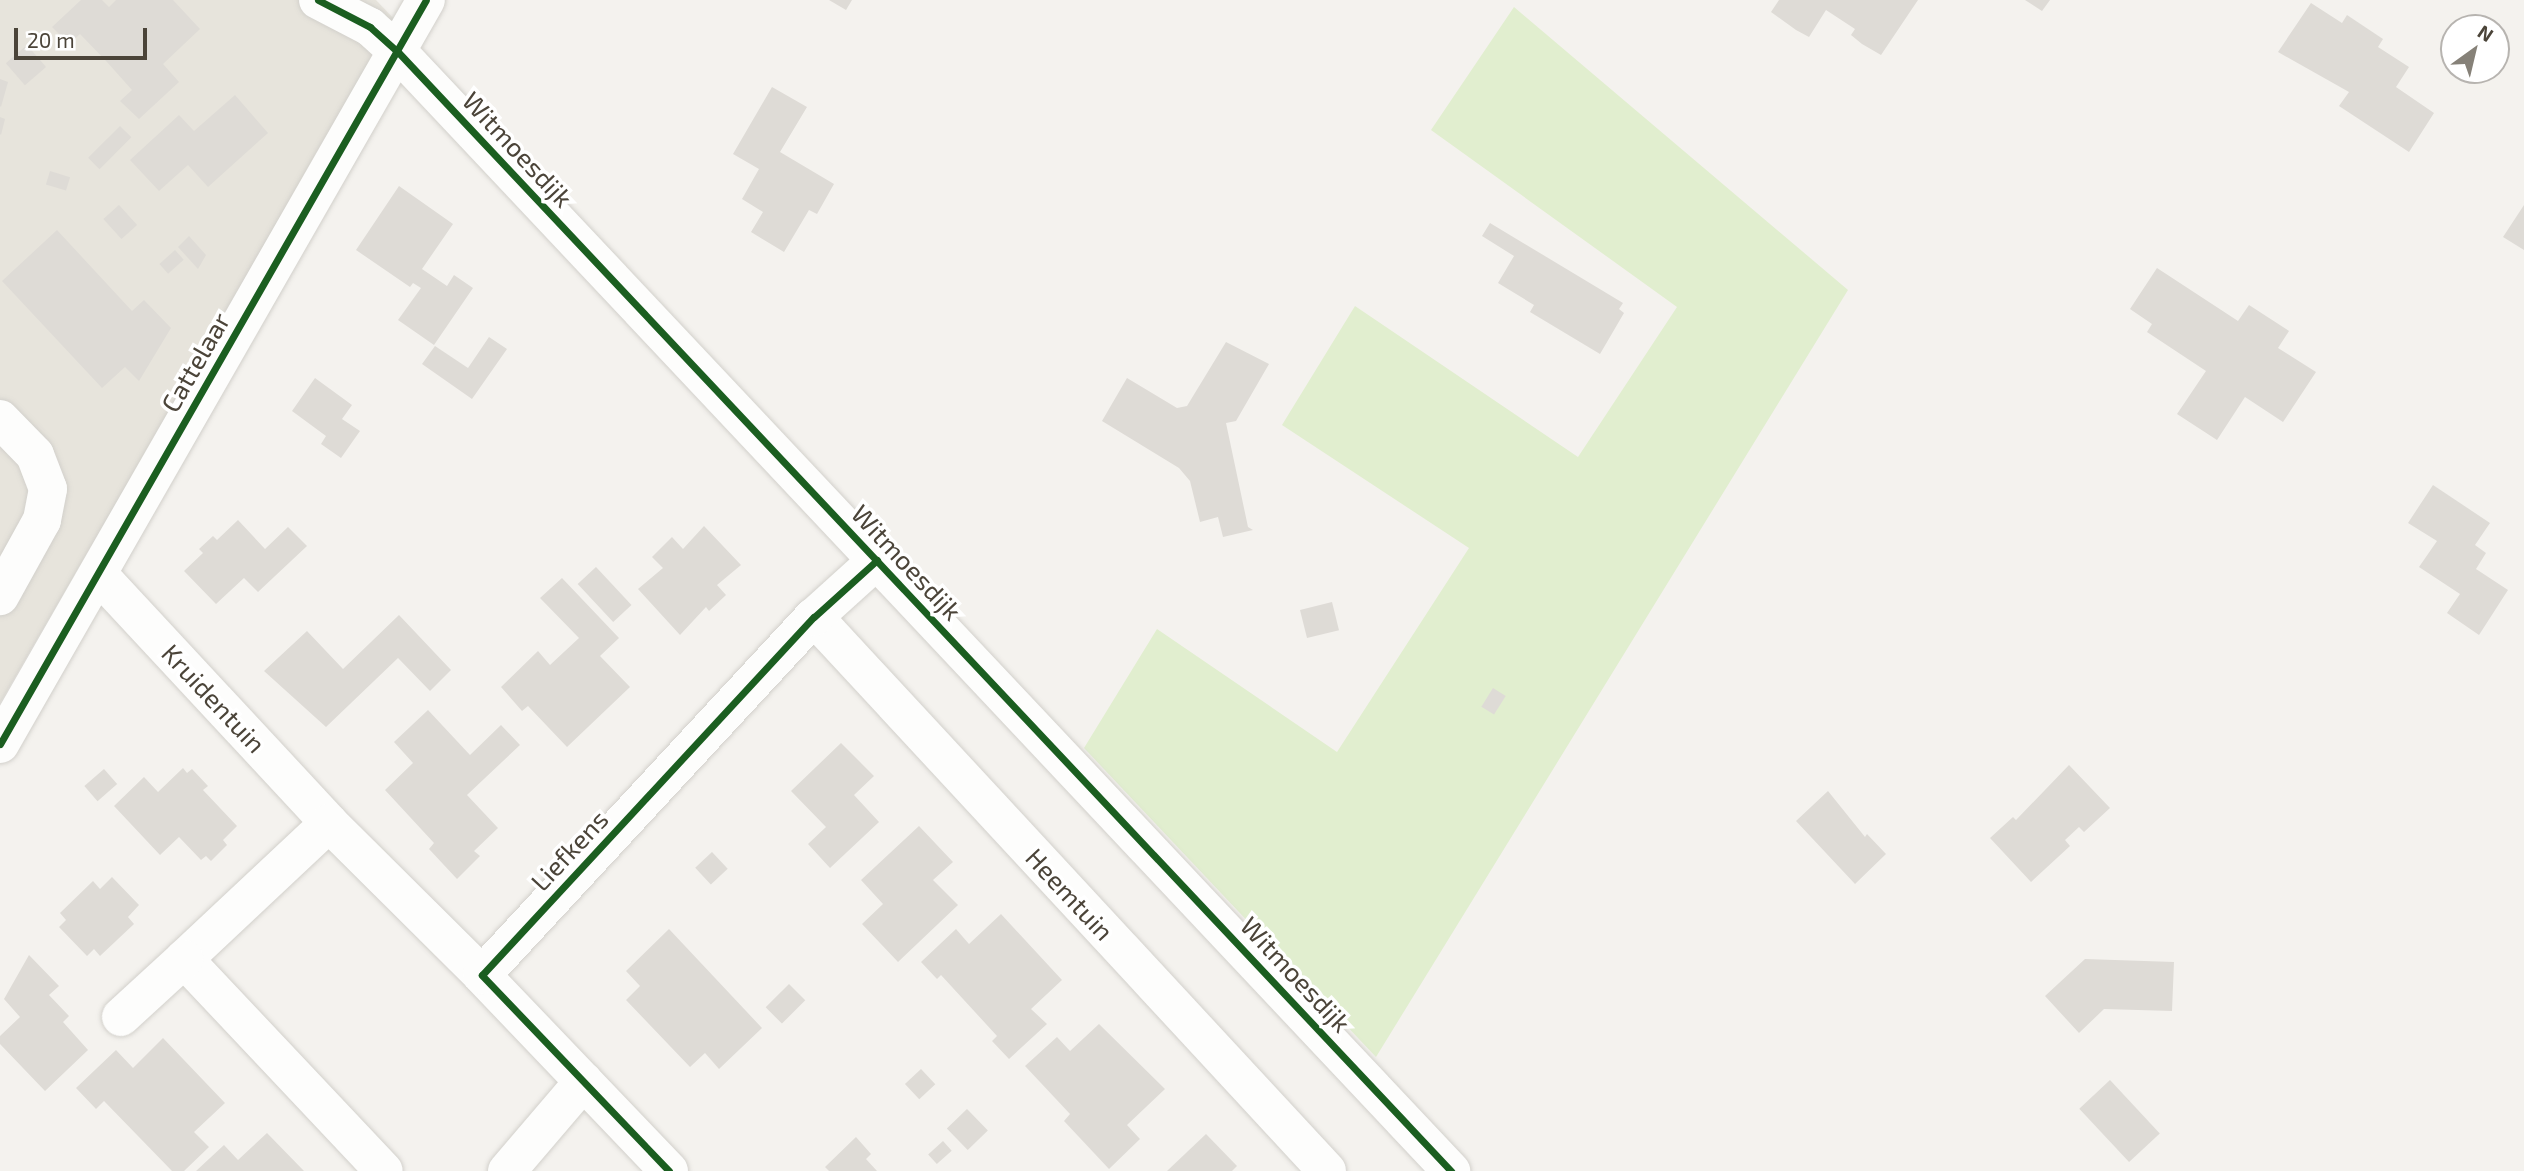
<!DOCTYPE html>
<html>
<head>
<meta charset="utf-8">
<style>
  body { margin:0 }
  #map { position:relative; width:2524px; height:1171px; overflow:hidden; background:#f4f2ee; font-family:"Exo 2",sans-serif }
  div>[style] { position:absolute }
  .residential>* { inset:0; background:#e7e4dc }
  .green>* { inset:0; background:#e1eecf }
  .building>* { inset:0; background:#dedbd6; transform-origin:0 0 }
  .roads { filter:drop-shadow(0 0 2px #d2d0cb) drop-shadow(0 0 2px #d2d0cb) }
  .minor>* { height:38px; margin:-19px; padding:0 19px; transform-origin:19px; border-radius:19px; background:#fdfdfc }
  .cycleway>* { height:7px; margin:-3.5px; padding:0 3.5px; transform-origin:3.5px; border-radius:3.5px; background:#1b5e20 }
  span { translate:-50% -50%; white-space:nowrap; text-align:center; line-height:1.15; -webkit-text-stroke:7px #fff; paint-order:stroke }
  .street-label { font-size:26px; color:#4b4439 }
  .north { position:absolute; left:2440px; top:14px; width:70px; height:70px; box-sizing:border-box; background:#fff; border:2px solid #b7b4b0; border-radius:50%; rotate:34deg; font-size:19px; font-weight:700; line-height:28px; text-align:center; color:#4b4439 }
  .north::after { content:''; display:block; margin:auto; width:24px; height:32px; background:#868178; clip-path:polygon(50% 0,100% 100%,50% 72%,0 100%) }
  .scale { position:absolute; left:14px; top:28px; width:133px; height:32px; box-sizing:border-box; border:4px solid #4b4439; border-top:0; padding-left:9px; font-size:21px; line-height:24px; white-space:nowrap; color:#4b4439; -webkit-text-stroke:5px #fff; paint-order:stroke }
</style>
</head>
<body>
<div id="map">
  <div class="residential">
    <div style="clip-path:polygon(0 0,376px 0,396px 21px,0 703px)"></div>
  </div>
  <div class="green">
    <div style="clip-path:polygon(1514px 7px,1848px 290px,1376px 1057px,1084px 748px,1157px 629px,1337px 752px,1469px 548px,1282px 425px,1355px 306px,1578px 457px,1677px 307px,1431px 130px)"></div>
  </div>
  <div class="building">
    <div style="clip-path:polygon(81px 0,102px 0,109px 7px,116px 0,173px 0,200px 29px,163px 64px,179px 82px,139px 119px,120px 101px,132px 90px,107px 62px,80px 34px,69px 44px,52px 27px)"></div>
    <div style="clip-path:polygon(829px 0,852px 0,846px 10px)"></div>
    <div style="clip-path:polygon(1779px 0,1918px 0,1881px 55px,1862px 44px,1851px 35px,1855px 29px,1826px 10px,1809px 37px,1796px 30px,1771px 12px)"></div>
    <div style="clip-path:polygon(2025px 0,2050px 0,2042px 11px)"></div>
    <div style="clip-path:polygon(2311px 3px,2342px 23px,2347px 15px,2383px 39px,2378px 47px,2409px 67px,2396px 87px,2434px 113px,2409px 152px,2339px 106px,2349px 92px,2278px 52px)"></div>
    <div style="left:27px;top:45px;width:29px;height:28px;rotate:49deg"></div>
    <div style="clip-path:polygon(0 79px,8px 82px,1px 107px,0 106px)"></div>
    <div style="clip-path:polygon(772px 87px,807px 107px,780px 152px,834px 184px,817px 214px,809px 210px,784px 252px,751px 232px,763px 212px,742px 199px,759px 169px,733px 154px)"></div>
    <div style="clip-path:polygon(235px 95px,268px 133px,208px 187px,188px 165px,159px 191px,130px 160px,179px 115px,194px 131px)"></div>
    <div style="clip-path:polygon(0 117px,5px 119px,1px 135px,0 134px)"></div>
    <div style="left:120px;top:126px;width:16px;height:45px;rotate:45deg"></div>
    <div style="left:50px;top:171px;width:21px;height:14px;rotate:17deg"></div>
    <div style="clip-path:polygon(399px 186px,453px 224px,422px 269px,447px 286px,454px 275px,473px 288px,434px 345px,398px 320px,421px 288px,413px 283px,410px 287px,356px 250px)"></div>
    <div style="left:119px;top:205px;width:27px;height:21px;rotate:48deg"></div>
    <div style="clip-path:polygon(2524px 205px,2524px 250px,2503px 237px)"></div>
    <div style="clip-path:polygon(1490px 223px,1623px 303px,1619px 309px,1624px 313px,1600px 354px,1530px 312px,1534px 305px,1498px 283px,1514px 256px,1482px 236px)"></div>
    <div style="clip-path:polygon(57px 230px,132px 311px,144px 300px,171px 328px,139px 381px,125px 367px,102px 388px,2px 281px)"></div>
    <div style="clip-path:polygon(189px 236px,206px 255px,198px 269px,178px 247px)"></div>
    <div style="left:175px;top:250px;width:13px;height:21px;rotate:48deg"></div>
    <div style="clip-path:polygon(2157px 268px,2238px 321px,2249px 305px,2289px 331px,2278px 348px,2316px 372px,2283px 422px,2245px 397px,2217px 440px,2177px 414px,2206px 371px,2147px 332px,2152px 324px,2130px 309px)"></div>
    <div style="clip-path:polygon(489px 337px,507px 349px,472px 399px,422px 364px,435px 346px,468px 368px)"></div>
    <div style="clip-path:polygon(1226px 342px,1269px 364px,1236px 421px,1226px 423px,1248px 527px,1253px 530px,1223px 537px,1218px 517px,1200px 522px,1190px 481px,1179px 468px,1102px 421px,1127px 378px,1177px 408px,1187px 406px)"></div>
    <div style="clip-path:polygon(315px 378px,352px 405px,342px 419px,360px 431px,341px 458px,321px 444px,326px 436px,292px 411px)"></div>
    <div style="clip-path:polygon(2433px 485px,2490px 523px,2475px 545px,2486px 553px,2476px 569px,2508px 590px,2479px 635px,2447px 613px,2460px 594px,2419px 567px,2437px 541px,2408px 523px)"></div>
    <div style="clip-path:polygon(238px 520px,265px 549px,288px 527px,307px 546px,258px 592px,244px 578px,216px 604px,184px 571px,203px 553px,199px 549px,213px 536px,217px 540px)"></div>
    <div style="clip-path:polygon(704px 526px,741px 565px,717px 585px,726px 595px,709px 611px,706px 607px,680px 635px,638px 589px,663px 568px,652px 557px,672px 537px,683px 549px)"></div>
    <div style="left:596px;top:567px;width:52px;height:25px;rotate:47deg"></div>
    <div style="clip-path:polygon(562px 578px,619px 638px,600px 656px,630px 687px,567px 747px,528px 706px,522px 711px,501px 687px,538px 651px,550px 665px,579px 638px,540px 598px)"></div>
    <div style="left:1332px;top:602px;width:29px;height:33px;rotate:76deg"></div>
    <div style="clip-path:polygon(399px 615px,451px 670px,430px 691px,398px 658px,326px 727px,264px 671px,307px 631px,343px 669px)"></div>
    <div style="left:1493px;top:688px;width:15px;height:22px;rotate:32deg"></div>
    <div style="clip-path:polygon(428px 710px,470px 755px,501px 725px,520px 745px,467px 795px,498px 828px,474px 851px,480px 856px,457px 879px,429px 849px,434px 843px,385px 790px,413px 763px,394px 742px)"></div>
    <div style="clip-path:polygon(841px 743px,874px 776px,854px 795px,879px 822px,830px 868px,808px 844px,826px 827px,791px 791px)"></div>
    <div style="clip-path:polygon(2069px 765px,2110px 808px,2084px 832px,2079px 827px,2065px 840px,2070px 846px,2031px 882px,1990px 838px,2013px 817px,2016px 820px)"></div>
    <div style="clip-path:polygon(183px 768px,187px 773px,192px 769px,208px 786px,203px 790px,237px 826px,223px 840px,227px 845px,211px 861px,206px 856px,201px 860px,179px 837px,160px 855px,114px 806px,144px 777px,158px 792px)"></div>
    <div style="left:104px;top:769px;width:20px;height:26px;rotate:49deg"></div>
    <div style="clip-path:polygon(1828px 791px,1865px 837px,1867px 834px,1886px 854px,1855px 884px,1796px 821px)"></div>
    <div style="clip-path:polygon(919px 826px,953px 862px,933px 880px,958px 905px,898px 962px,862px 924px,883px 904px,861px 880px)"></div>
    <div style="left:712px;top:852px;width:23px;height:23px;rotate:47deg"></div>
    <div style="clip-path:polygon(112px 877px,139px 905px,128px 917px,134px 924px,100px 956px,94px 949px,87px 956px,59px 927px,66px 920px,60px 913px,93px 881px,100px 889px)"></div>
    <div style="clip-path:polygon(1001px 914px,1062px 980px,1031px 1009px,1047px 1024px,1009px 1059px,992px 1041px,997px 1036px,941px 975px,937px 979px,921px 962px,956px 929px,969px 944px)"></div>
    <div style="clip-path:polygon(669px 929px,762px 1028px,719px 1069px,705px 1053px,690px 1067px,626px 1000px,640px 986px,626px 971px)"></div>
    <div style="clip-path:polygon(29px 955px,59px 986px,49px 995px,69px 1016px,63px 1022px,88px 1050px,45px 1091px,0 1044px,0 1036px,20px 1017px,4px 999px)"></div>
    <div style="clip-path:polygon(2085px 959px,2174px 962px,2172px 1011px,2104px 1009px,2079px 1033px,2045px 996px)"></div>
    <div style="left:789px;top:984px;width:23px;height:33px;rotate:45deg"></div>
    <div style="clip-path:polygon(1099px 1024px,1165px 1089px,1127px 1125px,1140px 1139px,1109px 1169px,1064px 1121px,1070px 1114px,1025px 1066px,1057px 1037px,1070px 1051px)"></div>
    <div style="clip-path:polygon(163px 1038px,225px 1103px,194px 1132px,209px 1147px,184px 1171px,172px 1171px,104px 1101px,96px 1109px,76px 1088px,116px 1050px,133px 1068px)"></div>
    <div style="left:921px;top:1069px;width:21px;height:22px;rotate:47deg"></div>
    <div style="left:2110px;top:1080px;width:73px;height:42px;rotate:47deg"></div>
    <div style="left:967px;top:1109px;width:30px;height:28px;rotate:46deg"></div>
    <div style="clip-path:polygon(267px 1133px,304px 1171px,196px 1171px,224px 1145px,238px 1160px)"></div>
    <div style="clip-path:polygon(1206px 1134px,1237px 1166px,1232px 1171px,1167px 1171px)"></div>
    <div style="clip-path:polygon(856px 1137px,871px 1154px,866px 1159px,877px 1171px,829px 1171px,825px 1167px)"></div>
    <div style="left:943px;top:1141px;width:13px;height:20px;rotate:48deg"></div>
  </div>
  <div class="roads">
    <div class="minor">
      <div style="left:318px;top:0;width:59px;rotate:27.4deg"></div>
      <div style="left:370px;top:27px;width:38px;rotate:42deg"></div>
      <div style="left:398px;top:52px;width:1537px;rotate:46.74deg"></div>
      <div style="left:0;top:419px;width:50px;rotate:45.8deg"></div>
      <div style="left:35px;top:455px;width:36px;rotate:69deg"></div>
      <div style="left:48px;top:489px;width:32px;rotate:101deg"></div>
      <div style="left:42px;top:520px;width:87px;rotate:118.9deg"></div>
      <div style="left:98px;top:574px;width:340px;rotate:47.1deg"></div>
      <div style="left:329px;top:823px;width:216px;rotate:44.8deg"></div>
      <div style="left:814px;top:617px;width:755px;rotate:47.2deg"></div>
      <div style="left:0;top:744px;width:857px;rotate:-60.21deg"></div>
      <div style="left:329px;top:823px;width:199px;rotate:136.8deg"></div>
      <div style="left:184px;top:959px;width:291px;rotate:46.7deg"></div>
      <div style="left:121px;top:1017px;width:86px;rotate:-42.6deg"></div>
      <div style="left:507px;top:1171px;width:118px;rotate:-49.5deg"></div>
      <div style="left:669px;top:1171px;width:271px;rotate:-133.7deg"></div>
      <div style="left:482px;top:975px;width:488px;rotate:-47.2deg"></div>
      <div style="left:814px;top:617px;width:85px;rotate:-42.1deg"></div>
    </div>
  </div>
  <div class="cycleway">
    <div style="left:318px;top:0;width:59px;rotate:27.4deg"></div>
    <div style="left:370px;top:27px;width:38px;rotate:42deg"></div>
    <div style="left:398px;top:52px;width:1537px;rotate:46.74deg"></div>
    <div style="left:0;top:744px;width:857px;rotate:-60.21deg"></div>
    <div style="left:669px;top:1171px;width:271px;rotate:-133.7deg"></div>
    <div style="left:482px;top:975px;width:488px;rotate:-47.2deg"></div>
    <div style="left:814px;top:617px;width:85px;rotate:-42.1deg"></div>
  </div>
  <div class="street-label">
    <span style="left:518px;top:149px;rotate:47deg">Witmoesdijk</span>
    <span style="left:195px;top:362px;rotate:-60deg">Cattelaar</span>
    <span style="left:907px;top:562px;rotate:47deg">Witmoesdijk</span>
    <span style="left:214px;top:698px;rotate:47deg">Kruidentuin</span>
    <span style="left:569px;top:850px;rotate:-47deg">Liefkens</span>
    <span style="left:1070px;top:894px;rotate:47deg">Heemtuin</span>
    <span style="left:1296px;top:974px;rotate:47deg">Witmoesdijk</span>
  </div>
  <div class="north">N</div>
  <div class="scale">20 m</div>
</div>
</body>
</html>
